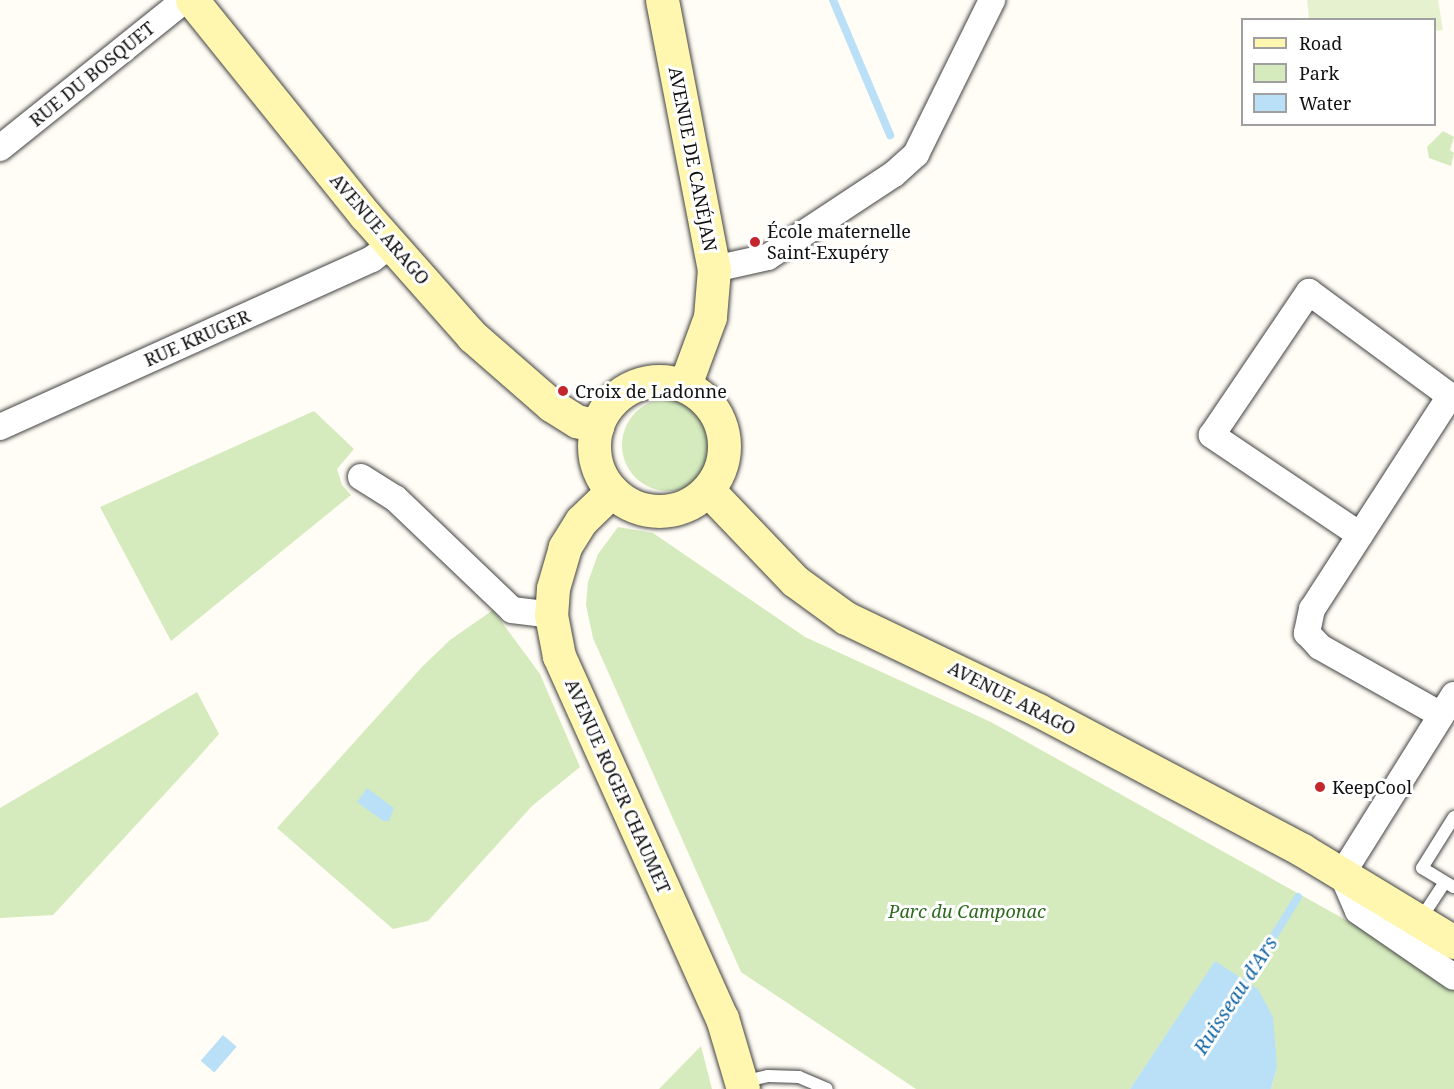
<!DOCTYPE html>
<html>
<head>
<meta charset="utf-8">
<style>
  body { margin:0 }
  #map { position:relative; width:1454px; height:1089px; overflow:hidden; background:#fffdf5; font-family:"Noto Serif",serif }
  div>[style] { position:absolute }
  .green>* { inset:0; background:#d5ebbd }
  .round { border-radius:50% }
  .pitch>* { inset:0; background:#e6f2cf }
  .water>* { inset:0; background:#b9e0f7; transform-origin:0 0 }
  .stream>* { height:8px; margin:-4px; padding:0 4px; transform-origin:4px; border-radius:4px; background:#b9e0f7 }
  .roads { filter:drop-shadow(0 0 2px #444) drop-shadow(0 0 2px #444) }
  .lane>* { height:12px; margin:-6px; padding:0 6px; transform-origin:6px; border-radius:6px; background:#fff }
  .street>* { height:26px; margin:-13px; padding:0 13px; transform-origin:13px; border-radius:13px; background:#fff }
  .secondary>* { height:33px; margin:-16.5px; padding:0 16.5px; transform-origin:16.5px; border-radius:16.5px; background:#fff6b0 }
  .secondary>.ring { margin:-16.5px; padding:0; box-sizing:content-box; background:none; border:33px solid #fff6b0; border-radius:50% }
  .dots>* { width:16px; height:16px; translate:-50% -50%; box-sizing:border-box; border:3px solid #fff; border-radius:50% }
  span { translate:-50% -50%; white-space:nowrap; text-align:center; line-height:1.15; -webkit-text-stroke:6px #fff; paint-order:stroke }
  .street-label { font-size:18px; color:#111 }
  .poi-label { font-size:18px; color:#111 }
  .left { translate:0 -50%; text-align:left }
  .park-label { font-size:18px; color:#2f6b1f; font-style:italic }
  .water-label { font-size:20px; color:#1768a6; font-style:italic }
  .legend { position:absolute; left:1241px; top:18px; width:195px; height:108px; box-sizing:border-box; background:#fff; border:2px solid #a0a0a0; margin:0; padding:8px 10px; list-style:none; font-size:18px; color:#111 }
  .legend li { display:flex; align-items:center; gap:12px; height:30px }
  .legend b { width:30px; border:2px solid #a0a0a0 }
</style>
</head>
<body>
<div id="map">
  <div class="green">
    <div style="clip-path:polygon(1443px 131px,1454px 137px,1450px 150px,1454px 153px,1451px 166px,1429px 158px,1427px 147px)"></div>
    <div class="round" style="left:622px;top:399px;width:92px;height:92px"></div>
    <div style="clip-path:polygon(314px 411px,354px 449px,337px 469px,342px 485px,351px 495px,171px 641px,100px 507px)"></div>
    <div style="clip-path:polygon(618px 527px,653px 533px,805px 637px,991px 722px,1362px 929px,1454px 990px,1454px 1089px,1271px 1089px,1277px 1067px,1215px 962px,1130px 1089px,916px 1089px,741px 972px,593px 638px,586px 605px,588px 582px,598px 554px)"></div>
    <div style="clip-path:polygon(493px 610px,540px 674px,580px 767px,532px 806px,428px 921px,393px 929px,277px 828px,421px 668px,450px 640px)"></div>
    <div style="clip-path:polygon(197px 692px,219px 734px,196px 760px,53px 915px,0 918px,0 808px)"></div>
    <div style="clip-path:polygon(701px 1046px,712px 1089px,659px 1089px)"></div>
  </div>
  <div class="pitch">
    <div style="clip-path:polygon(1307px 0,1438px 0,1443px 30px,1435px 31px,1434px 20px,1309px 19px)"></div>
  </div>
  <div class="water">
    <div style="clip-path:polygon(367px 788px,394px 808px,389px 821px,383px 821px,357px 802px)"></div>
    <div style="clip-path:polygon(1215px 961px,1258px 989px,1273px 1017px,1277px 1067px,1271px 1089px,1130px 1089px)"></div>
    <div style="left:223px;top:1035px;width:18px;height:34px;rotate:41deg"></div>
  </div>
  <div class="stream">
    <div style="left:833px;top:0;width:147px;rotate:67.1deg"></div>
    <div style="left:1242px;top:988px;width:107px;rotate:-58.4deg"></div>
  </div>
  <div class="roads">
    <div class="lane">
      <div style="left:1454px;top:817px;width:60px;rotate:122.1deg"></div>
      <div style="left:1422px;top:868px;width:37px;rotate:31deg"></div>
      <div style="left:1420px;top:920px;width:45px;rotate:-56.7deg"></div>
      <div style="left:742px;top:1082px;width:27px;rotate:-13deg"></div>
      <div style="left:768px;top:1076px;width:31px;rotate:2deg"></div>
      <div style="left:799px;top:1077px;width:30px;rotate:23deg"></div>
    </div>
    <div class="street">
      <div style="left:0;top:148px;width:237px;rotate:-38.7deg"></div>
      <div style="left:714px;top:269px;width:55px;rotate:-12.5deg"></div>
      <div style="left:768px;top:257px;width:151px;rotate:-33.4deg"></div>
      <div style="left:894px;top:174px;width:30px;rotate:-42deg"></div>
      <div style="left:916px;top:154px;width:172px;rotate:-63.7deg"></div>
      <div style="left:0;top:427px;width:408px;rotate:-24.3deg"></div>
      <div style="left:372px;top:259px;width:25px;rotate:-37deg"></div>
      <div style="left:361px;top:477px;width:40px;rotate:32deg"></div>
      <div style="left:395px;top:498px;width:162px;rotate:43.7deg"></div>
      <div style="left:512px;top:610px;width:39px;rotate:7deg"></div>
      <div style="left:1360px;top:535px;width:179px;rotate:-146deg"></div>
      <div style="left:1212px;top:435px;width:173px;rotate:-55.9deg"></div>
      <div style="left:1309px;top:292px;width:175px;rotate:36.4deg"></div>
      <div style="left:1450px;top:396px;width:254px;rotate:122.9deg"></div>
      <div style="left:1312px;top:609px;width:25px;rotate:102deg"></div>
      <div style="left:1307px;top:633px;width:19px;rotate:47deg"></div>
      <div style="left:1320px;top:647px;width:139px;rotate:29.3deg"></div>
      <div style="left:1454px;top:695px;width:211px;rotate:122deg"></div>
      <div style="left:1342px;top:874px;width:40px;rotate:66.6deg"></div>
      <div style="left:1358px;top:911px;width:116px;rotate:34.5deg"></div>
    </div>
    <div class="secondary">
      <div style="left:192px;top:0;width:276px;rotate:51.2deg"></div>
      <div style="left:365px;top:215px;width:162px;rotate:48.5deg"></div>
      <div style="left:472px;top:336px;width:105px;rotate:41.1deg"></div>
      <div style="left:551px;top:405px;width:31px;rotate:32deg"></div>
      <div style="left:577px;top:421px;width:21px;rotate:14deg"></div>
      <div style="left:662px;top:0;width:274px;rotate:79.1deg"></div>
      <div style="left:714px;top:269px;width:48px;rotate:94.8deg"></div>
      <div style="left:710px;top:317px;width:72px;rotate:110.2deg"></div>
      <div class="ring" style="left:594px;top:381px;width:97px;height:97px"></div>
      <div style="left:708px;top:490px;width:126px;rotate:46.3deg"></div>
      <div style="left:795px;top:581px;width:63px;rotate:36deg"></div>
      <div style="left:846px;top:618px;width:213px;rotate:25.6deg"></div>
      <div style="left:1038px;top:710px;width:299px;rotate:27.9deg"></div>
      <div style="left:1302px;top:850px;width:178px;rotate:31.2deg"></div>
      <div style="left:612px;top:491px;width:43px;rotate:135.9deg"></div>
      <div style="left:581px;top:521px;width:31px;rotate:122deg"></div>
      <div style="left:565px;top:547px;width:43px;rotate:106.3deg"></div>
      <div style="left:553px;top:588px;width:27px;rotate:94deg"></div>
      <div style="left:551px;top:615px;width:42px;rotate:79deg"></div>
      <div style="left:559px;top:656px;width:397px;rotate:65.8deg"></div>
      <div style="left:722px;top:1018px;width:74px;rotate:73.5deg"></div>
    </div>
  </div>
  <div class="dots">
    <div style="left:755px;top:242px;background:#c4262e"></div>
    <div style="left:563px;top:391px;background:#c4262e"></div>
    <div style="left:1320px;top:787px;background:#c4262e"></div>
  </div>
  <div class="street-label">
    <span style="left:92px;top:74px;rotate:-39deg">RUE DU BOSQUET</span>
    <span style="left:693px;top:159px;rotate:79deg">AVENUE DE CANÉJAN</span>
    <span style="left:380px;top:229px;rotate:49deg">AVENUE ARAGO</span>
    <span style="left:197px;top:338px;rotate:-24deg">RUE KRUGER</span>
    <span style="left:1012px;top:698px;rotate:27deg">AVENUE ARAGO</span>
    <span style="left:618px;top:786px;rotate:66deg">AVENUE ROGER CHAUMET</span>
  </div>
  <div class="poi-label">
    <span class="left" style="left:767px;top:242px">École maternelle<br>Saint-Exupéry</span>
    <span class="left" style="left:575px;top:391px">Croix de Ladonne</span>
    <span class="left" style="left:1332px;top:787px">KeepCool</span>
  </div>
  <div class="park-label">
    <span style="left:967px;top:911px">Parc du Camponac</span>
  </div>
  <div class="water-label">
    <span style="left:1235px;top:995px;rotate:-57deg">Ruisseau d'Ars</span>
  </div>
  <ul class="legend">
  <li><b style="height:8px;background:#fff6b0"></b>Road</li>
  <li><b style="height:16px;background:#d5ebbd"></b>Park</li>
  <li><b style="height:16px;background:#b9e0f7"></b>Water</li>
  </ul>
</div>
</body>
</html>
